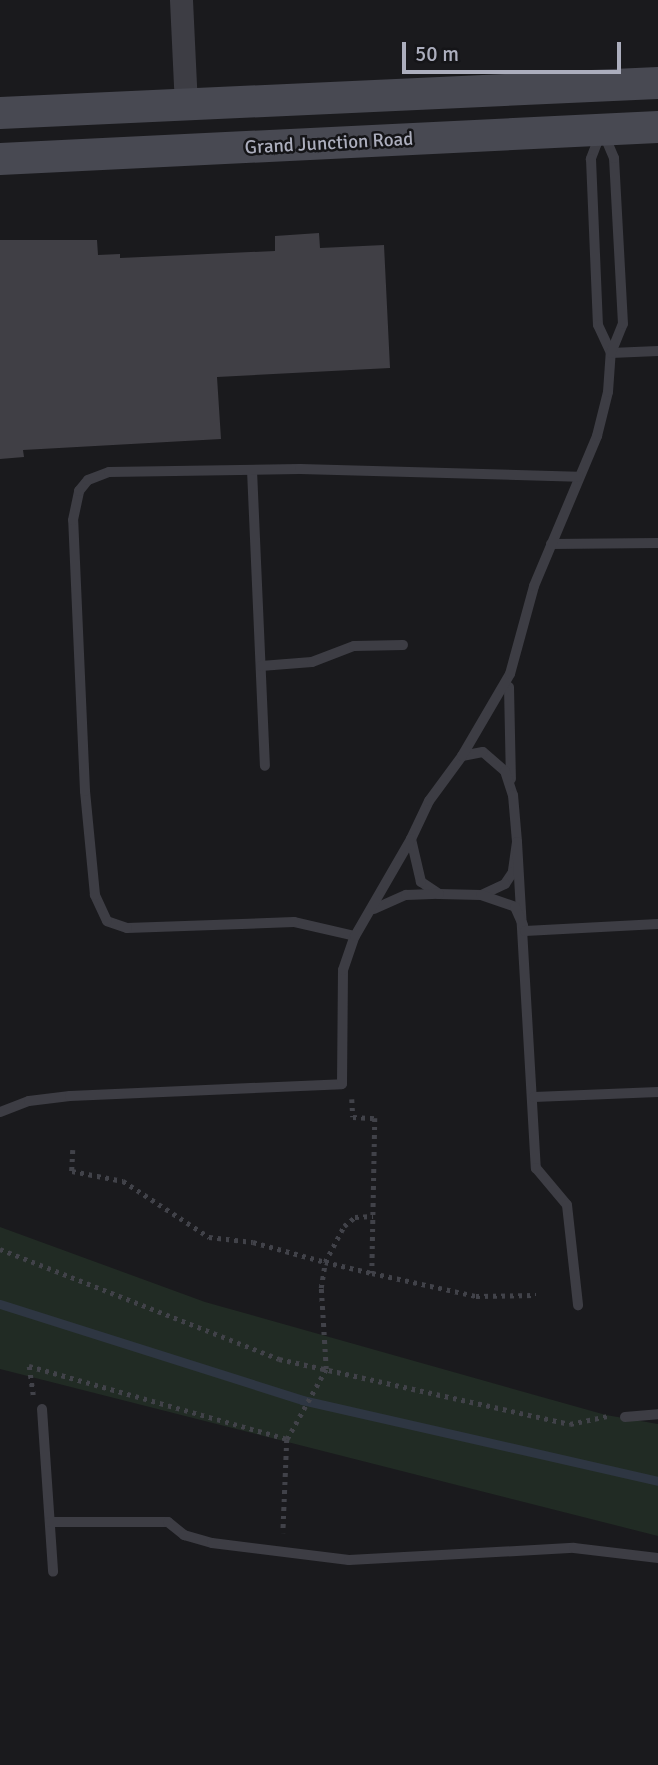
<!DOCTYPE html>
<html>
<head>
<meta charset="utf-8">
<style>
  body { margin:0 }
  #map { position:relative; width:658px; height:1765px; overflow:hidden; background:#1a1a1d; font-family:Signika,sans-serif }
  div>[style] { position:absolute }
  .green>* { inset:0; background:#212b24 }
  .stream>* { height:9px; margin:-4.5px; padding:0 4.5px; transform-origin:4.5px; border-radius:4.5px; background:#2e3642 }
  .building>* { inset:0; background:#403f45 }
  .path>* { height:4.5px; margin-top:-2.25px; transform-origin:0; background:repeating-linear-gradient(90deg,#414249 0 3.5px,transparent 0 8.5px) }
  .service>* { height:10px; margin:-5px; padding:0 5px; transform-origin:5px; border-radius:5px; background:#3d3d44 }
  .minor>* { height:23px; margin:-11.5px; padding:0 11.5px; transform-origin:11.5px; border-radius:11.5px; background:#3d3d44 }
  .secondary>* { height:32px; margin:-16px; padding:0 16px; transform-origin:16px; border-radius:16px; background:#484952 }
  span { translate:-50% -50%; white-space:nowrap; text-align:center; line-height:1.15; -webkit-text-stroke:5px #151518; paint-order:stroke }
  .street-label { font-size:19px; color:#acaebd }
  .scale { position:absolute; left:402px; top:42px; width:219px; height:32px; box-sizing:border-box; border:4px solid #acaebd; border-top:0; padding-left:9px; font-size:21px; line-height:24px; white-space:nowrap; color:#acaebd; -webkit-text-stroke:5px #151518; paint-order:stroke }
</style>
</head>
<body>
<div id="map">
  <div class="green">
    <div style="clip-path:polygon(0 1227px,205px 1302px,606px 1415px,658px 1424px,658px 1536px,0 1369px)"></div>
  </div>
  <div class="stream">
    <div style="left:0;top:1304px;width:317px;rotate:17.6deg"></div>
    <div style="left:302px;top:1400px;width:365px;rotate:12.8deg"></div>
  </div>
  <div class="building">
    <div style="clip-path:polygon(319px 233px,320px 248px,384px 245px,390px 368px,217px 377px,221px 439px,23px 450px,24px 457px,0 459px,0 240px,97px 240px,98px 255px,120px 254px,120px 258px,275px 251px,275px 236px)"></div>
  </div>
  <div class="path">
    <div style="left:352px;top:1099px;width:18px;rotate:87deg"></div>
    <div style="left:353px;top:1117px;width:22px;rotate:3deg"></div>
    <div style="left:375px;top:1118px;width:155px;rotate:91.1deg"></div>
    <div style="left:372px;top:1273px;width:107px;rotate:12.5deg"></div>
    <div style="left:476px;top:1296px;width:60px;rotate:-1deg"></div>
    <div style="left:73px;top:1150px;width:21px;rotate:93deg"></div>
    <div style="left:72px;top:1171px;width:52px;rotate:11.1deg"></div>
    <div style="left:123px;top:1181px;width:103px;rotate:33.1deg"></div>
    <div style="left:209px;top:1237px;width:44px;rotate:6.5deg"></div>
    <div style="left:253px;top:1242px;width:75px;rotate:15.5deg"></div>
    <div style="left:325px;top:1262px;width:41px;rotate:-62.2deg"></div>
    <div style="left:344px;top:1226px;width:14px;rotate:-39deg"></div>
    <div style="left:355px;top:1217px;width:18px;rotate:-3deg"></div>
    <div style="left:0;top:1249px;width:300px;rotate:21.5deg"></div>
    <div style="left:279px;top:1359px;width:298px;rotate:12.6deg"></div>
    <div style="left:570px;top:1424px;width:38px;rotate:-12deg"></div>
    <div style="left:33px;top:1395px;width:29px;rotate:-98deg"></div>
    <div style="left:29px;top:1366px;width:268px;rotate:15.8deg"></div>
    <div style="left:287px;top:1439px;width:94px;rotate:92.4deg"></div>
    <div style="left:287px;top:1439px;width:80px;rotate:-60.9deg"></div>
    <div style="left:326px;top:1369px;width:81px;rotate:-93.5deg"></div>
    <div style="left:321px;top:1288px;width:26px;rotate:-81deg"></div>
    <div style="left:325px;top:1262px;width:48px;rotate:13.2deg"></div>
  </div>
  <div class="service">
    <div style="left:600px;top:135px;width:26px;rotate:111deg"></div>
    <div style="left:591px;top:159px;width:166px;rotate:87.6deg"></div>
    <div style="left:598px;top:325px;width:31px;rotate:65deg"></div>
    <div style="left:611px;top:353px;width:47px;rotate:-2.4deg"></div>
    <div style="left:252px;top:470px;width:296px;rotate:87.5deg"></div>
    <div style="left:551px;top:544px;width:107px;rotate:-0.5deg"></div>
    <div style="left:261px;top:666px;width:51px;rotate:-4.5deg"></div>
    <div style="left:312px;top:662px;width:45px;rotate:-20.9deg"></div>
    <div style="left:354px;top:646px;width:49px;rotate:-1.2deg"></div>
    <div style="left:509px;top:687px;width:92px;rotate:88.8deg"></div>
    <div style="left:483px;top:752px;width:29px;rotate:41deg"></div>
    <div style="left:505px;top:771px;width:25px;rotate:72deg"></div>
    <div style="left:513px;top:795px;width:47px;rotate:85.1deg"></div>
    <div style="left:517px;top:842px;width:30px;rotate:98deg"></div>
    <div style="left:513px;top:872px;width:14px;rotate:124deg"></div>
    <div style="left:505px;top:884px;width:26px;rotate:155deg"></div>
    <div style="left:481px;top:895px;width:42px;rotate:-178.6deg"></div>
    <div style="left:439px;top:894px;width:22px;rotate:-146deg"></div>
    <div style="left:421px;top:882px;width:44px;rotate:-103.1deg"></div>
    <div style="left:411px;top:839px;width:42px;rotate:-64.7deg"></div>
    <div style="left:429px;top:801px;width:56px;rotate:-53.7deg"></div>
    <div style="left:462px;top:756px;width:21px;rotate:-11deg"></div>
    <div style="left:462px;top:756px;width:95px;rotate:-59.7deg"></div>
    <div style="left:510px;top:674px;width:91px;rotate:-74.7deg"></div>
    <div style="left:534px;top:586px;width:163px;rotate:-67.2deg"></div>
    <div style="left:597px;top:436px;width:45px;rotate:-76deg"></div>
    <div style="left:608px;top:392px;width:39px;rotate:-86deg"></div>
    <div style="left:611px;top:353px;width:31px;rotate:-68deg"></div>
    <div style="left:623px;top:324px;width:166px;rotate:-93.1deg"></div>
    <div style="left:614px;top:158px;width:28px;rotate:-113deg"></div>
    <div style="left:517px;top:842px;width:327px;rotate:86.7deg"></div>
    <div style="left:536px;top:1168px;width:48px;rotate:50deg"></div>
    <div style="left:567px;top:1205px;width:101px;rotate:83.7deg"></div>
    <div style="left:481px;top:895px;width:36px;rotate:19deg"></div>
    <div style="left:515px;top:907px;width:20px;rotate:66deg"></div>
    <div style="left:374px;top:909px;width:35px;rotate:-24deg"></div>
    <div style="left:406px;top:895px;width:33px;rotate:-2deg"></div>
    <div style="left:525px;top:931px;width:133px;rotate:-3deg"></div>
    <div style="left:355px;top:936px;width:63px;rotate:-167.1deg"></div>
    <div style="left:294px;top:922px;width:167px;rotate:177.9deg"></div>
    <div style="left:127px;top:928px;width:21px;rotate:-161deg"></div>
    <div style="left:107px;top:921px;width:29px;rotate:-115deg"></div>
    <div style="left:95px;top:895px;width:104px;rotate:-95.5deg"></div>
    <div style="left:85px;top:791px;width:271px;rotate:-92.5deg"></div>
    <div style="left:73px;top:520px;width:30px;rotate:-78deg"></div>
    <div style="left:79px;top:491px;width:14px;rotate:-51deg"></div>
    <div style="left:88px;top:480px;width:22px;rotate:-21deg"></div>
    <div style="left:109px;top:472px;width:191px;rotate:-0.9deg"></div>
    <div style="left:300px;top:469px;width:278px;rotate:1.6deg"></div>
    <div style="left:534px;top:1097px;width:124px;rotate:-2.3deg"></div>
    <div style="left:0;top:1112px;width:31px;rotate:-21deg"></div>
    <div style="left:29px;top:1101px;width:41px;rotate:-7deg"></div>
    <div style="left:70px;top:1096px;width:272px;rotate:-2.5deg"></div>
    <div style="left:342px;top:1084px;width:114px;rotate:-89.5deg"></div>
    <div style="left:343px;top:970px;width:36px;rotate:-71deg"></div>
    <div style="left:355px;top:936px;width:112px;rotate:-60deg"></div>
    <div style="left:42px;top:1409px;width:163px;rotate:86.1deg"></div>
    <div style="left:625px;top:1417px;width:33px;rotate:-5deg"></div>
    <div style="left:50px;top:1522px;width:118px"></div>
    <div style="left:168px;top:1522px;width:21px;rotate:39deg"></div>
    <div style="left:184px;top:1535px;width:29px;rotate:16deg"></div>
    <div style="left:212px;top:1543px;width:138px;rotate:7.1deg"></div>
    <div style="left:349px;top:1560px;width:225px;rotate:-3.1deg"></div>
    <div style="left:574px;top:1548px;width:85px;rotate:6.8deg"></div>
  </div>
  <div class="minor">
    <div style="left:181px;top:0;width:105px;rotate:87.3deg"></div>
  </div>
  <div class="secondary">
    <div style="left:0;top:113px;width:659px;rotate:-2.61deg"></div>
    <div style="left:0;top:159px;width:659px;rotate:-2.78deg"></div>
  </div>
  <div class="street-label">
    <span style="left:329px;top:144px;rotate:-3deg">Grand Junction Road</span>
  </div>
  <div class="scale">50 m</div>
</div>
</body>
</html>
